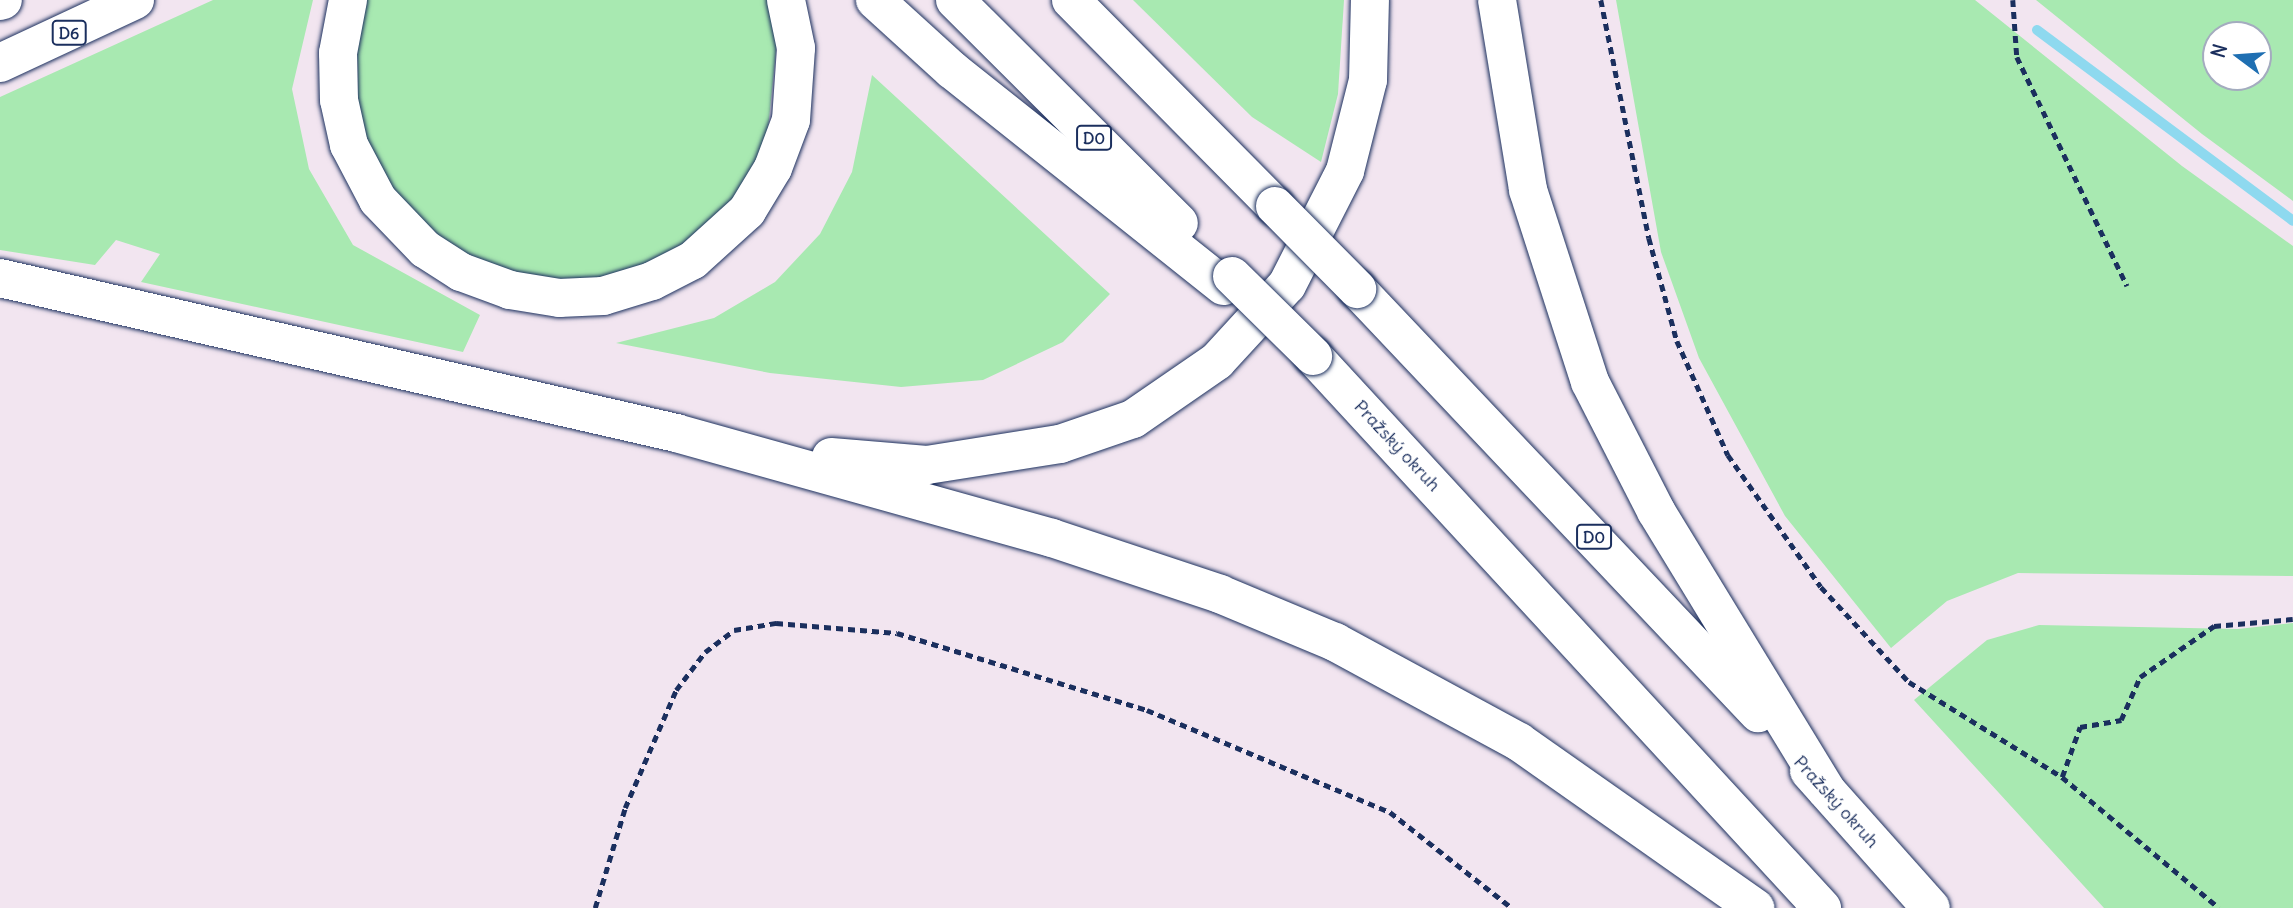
<!DOCTYPE html>
<html>
<head>
<meta charset="utf-8">
<style>
  body { margin:0 }
  #map { position:relative; width:2293px; height:908px; overflow:hidden; background:#f2e5f0; font-family:Delius,sans-serif }
  div>[style] { position:absolute }
  .green>* { inset:0; background:#a8e9b1 }
  .stream>* { height:10px; margin:-5px; padding:0 5px; transform-origin:5px; border-radius:5px; background:#8ed9ef }
  .path>* { height:4.5px; margin-top:-2.25px; transform-origin:0; background:repeating-linear-gradient(90deg,#1b2f5e 0 7px,transparent 0 12px) }
  .roads { filter:drop-shadow(0 0 2px #1b2f5e) drop-shadow(0 0 2px #1b2f5e) }
  .highway>* { height:38px; margin:-19px; padding:0 19px; transform-origin:19px; border-radius:19px; background:#fff }
  .bridges { filter:drop-shadow(0 0 2px #1b2f5e) drop-shadow(0 0 2px #1b2f5e) }
  .highway-bridge>* { height:38px; margin:-19px; padding:0 19px; transform-origin:19px; border-radius:19px; background:#fff }
  span { translate:-50% -50%; white-space:nowrap; text-align:center; line-height:1.15; -webkit-text-stroke:6px #fff; paint-order:stroke }
  .shield-label span { padding:2px 5px; background:#fff; border:2px solid; border-radius:5px; -webkit-text-stroke-width:0 }
  .shield-label { font-size:16px; color:#1b2f5e; font-weight:700 }
  .street-label { font-size:18px; color:#1b2f5e }
  .north { position:absolute; left:2202px; top:21px; width:70px; height:70px; box-sizing:border-box; background:#fff; border:2px solid #a4acbf; border-radius:50%; rotate:286deg; font-size:19px; font-weight:700; line-height:28px; text-align:center; color:#1b2f5e }
  .north::after { content:''; display:block; margin:auto; width:24px; height:32px; background:#1f6fb2; clip-path:polygon(50% 0,100% 100%,50% 72%,0 100%) }
</style>
</head>
<body>
<div id="map">
  <div class="green">
    <div style="clip-path:polygon(213px 0,313px 0,292px 89px,309px 169px,353px 245px,480px 315px,463px 352px,141px 282px,160px 254px,116px 240px,95px 265px,0 250px,0 97px)"></div>
    <div style="clip-path:polygon(366px 0,768px 0,777px 41px,767px 139px,737px 195px,693px 238px,642px 267px,587px 281px,531px 280px,453px 249px,391px 190px,365px 139px,358px 107px,357px 40px)"></div>
    <div style="clip-path:polygon(1133px 0,1344px 0,1338px 94px,1321px 162px,1252px 117px)"></div>
    <div style="clip-path:polygon(1616px 0,1975px 0,2182px 166px,2293px 246px,2293px 576px,2018px 573px,1947px 601px,1891px 648px,1785px 516px,1699px 358px,1661px 252px)"></div>
    <div style="clip-path:polygon(evenodd,2036px 0,2293px 0,2293px 201px,2202px 134px,2036px 0,2216px 35px,2258px 35px,2258px 77px,2216px 77px,2216px 35px)"></div>
    <div style="clip-path:polygon(872px 75px,1110px 294px,1063px 342px,983px 380px,901px 387px,770px 373px,616px 343px,714px 318px,775px 282px,820px 234px,852px 172px)"></div>
    <div style="clip-path:polygon(2293px 623px,2293px 908px,2104px 908px,1914px 700px,1987px 640px,2039px 625px,2238px 629px)"></div>
  </div>
  <div class="stream">
    <div style="left:2037px;top:30px;width:319px;rotate:36.7deg"></div>
  </div>
  <div class="path">
    <div style="left:1601px;top:0;width:243px;rotate:78.6deg"></div>
    <div style="left:1649px;top:238px;width:107px;rotate:74.8deg"></div>
    <div style="left:1677px;top:341px;width:125px;rotate:65.9deg"></div>
    <div style="left:1728px;top:455px;width:161px;rotate:54.8deg"></div>
    <div style="left:1821px;top:587px;width:129px;rotate:47.2deg"></div>
    <div style="left:1909px;top:682px;width:180px;rotate:31.8deg"></div>
    <div style="left:2062px;top:777px;width:204px;rotate:39.8deg"></div>
    <div style="left:2013px;top:0;width:57px;rotate:86deg"></div>
    <div style="left:2017px;top:57px;width:254px;rotate:64.3deg"></div>
    <div style="left:2062px;top:777px;width:53px;rotate:-70.2deg"></div>
    <div style="left:2080px;top:727px;width:42px;rotate:-9.7deg"></div>
    <div style="left:2121px;top:720px;width:47px;rotate:-66.2deg"></div>
    <div style="left:2140px;top:677px;width:90px;rotate:-34.6deg"></div>
    <div style="left:2214px;top:626px;width:79px;rotate:-5.1deg"></div>
    <div style="left:595px;top:908px;width:104px;rotate:-73.3deg"></div>
    <div style="left:625px;top:808px;width:129px;rotate:-66.6deg"></div>
    <div style="left:676px;top:690px;width:48px;rotate:-52.7deg"></div>
    <div style="left:705px;top:652px;width:36px;rotate:-37deg"></div>
    <div style="left:734px;top:630px;width:43px;rotate:-9.5deg"></div>
    <div style="left:776px;top:623px;width:121px;rotate:4.7deg"></div>
    <div style="left:897px;top:633px;width:262px;rotate:17.1deg"></div>
    <div style="left:1147px;top:710px;width:264px;rotate:22.8deg"></div>
    <div style="left:1390px;top:812px;width:155px;rotate:38.2deg"></div>
  </div>
  <div class="roads">
    <div class="highway">
      <div style="left:348px;top:0;width:54px;rotate:100.7deg"></div>
      <div style="left:338px;top:53px;width:47px;rotate:88.8deg"></div>
      <div style="left:339px;top:100px;width:46px;rotate:77.5deg"></div>
      <div style="left:349px;top:145px;width:62px;rotate:62.2deg"></div>
      <div style="left:378px;top:200px;width:68px;rotate:46.2deg"></div>
      <div style="left:425px;top:249px;width:43px;rotate:32.6deg"></div>
      <div style="left:461px;top:272px;width:52px;rotate:20.2deg"></div>
      <div style="left:510px;top:290px;width:50px;rotate:9.3deg"></div>
      <div style="left:559px;top:298px;width:44px;rotate:-2.6deg"></div>
      <div style="left:603px;top:296px;width:51px;rotate:-17deg"></div>
      <div style="left:652px;top:281px;width:46px;rotate:-27.1deg"></div>
      <div style="left:693px;top:260px;width:73px;rotate:-42.2deg"></div>
      <div style="left:747px;top:211px;width:50px;rotate:-58.8deg"></div>
      <div style="left:773px;top:168px;width:51px;rotate:-69.4deg"></div>
      <div style="left:791px;top:120px;width:72px;rotate:-86deg"></div>
      <div style="left:796px;top:48px;width:49px;rotate:-101.8deg"></div>
      <div style="left:875px;top:0;width:104px;rotate:42.3deg"></div>
      <div style="left:952px;top:70px;width:347px;rotate:38.5deg"></div>
      <div style="left:955px;top:0;width:316px;rotate:44.9deg"></div>
      <div style="left:1071px;top:0;width:290px;rotate:45.3deg"></div>
      <div style="left:1497px;top:0;width:193px;rotate:80.7deg"></div>
      <div style="left:1528px;top:190px;width:202px;rotate:72.1deg"></div>
      <div style="left:1590px;top:382px;width:145px;rotate:62.9deg"></div>
      <div style="left:1656px;top:511px;width:327px;rotate:58.6deg"></div>
      <div style="left:0;top:1px;width:3px;rotate:-18deg"></div>
      <div style="left:0;top:63px;width:149px;rotate:-25deg"></div>
      <div style="left:0;top:278px;width:694px;rotate:12.91deg"></div>
      <div style="left:676px;top:433px;width:390px;rotate:15.6deg"></div>
      <div style="left:1052px;top:538px;width:177px;rotate:18.4deg"></div>
      <div style="left:1220px;top:594px;width:125px;rotate:22.7deg"></div>
      <div style="left:1335px;top:642px;width:209px;rotate:28.5deg"></div>
      <div style="left:1519px;top:742px;width:289px;rotate:35.1deg"></div>
      <div style="left:1357px;top:289px;width:584px;rotate:46.6deg"></div>
      <div style="left:1313px;top:356px;width:751px;rotate:47.32deg"></div>
      <div style="left:831px;top:457px;width:96px;rotate:4.8deg"></div>
      <div style="left:927px;top:465px;width:135px;rotate:-9deg"></div>
      <div style="left:1060px;top:444px;width:77px;rotate:-18.9deg"></div>
      <div style="left:1133px;top:419px;width:102px;rotate:-34.6deg"></div>
      <div style="left:1217px;top:361px;width:103px;rotate:-47.4deg"></div>
      <div style="left:1287px;top:285px;width:128px;rotate:-63deg"></div>
      <div style="left:1345px;top:171px;width:94px;rotate:-75.8deg"></div>
      <div style="left:1368px;top:80px;width:80px;rotate:-88.6deg"></div>
      <div style="left:1809px;top:771px;width:183px;rotate:48.3deg"></div>
    </div>
  </div>
  <div class="bridges">
    <div class="highway-bridge">
      <div style="left:1275px;top:206px;width:117px;rotate:45.3deg"></div>
      <div style="left:1232px;top:276px;width:114px;rotate:44.6deg"></div>
    </div>
  </div>
  <div class="shield-label">
    <span style="left:69px;top:33px">D6</span>
    <span style="left:1094px;top:138px">D0</span>
    <span style="left:1594px;top:537px">D0</span>
  </div>
  <div class="street-label">
    <span style="left:1397px;top:446px;rotate:47deg">Pražský okruh</span>
    <span style="left:1836px;top:802px;rotate:48deg">Pražský okruh</span>
  </div>
  <div class="north">N</div>
</div>
</body>
</html>
